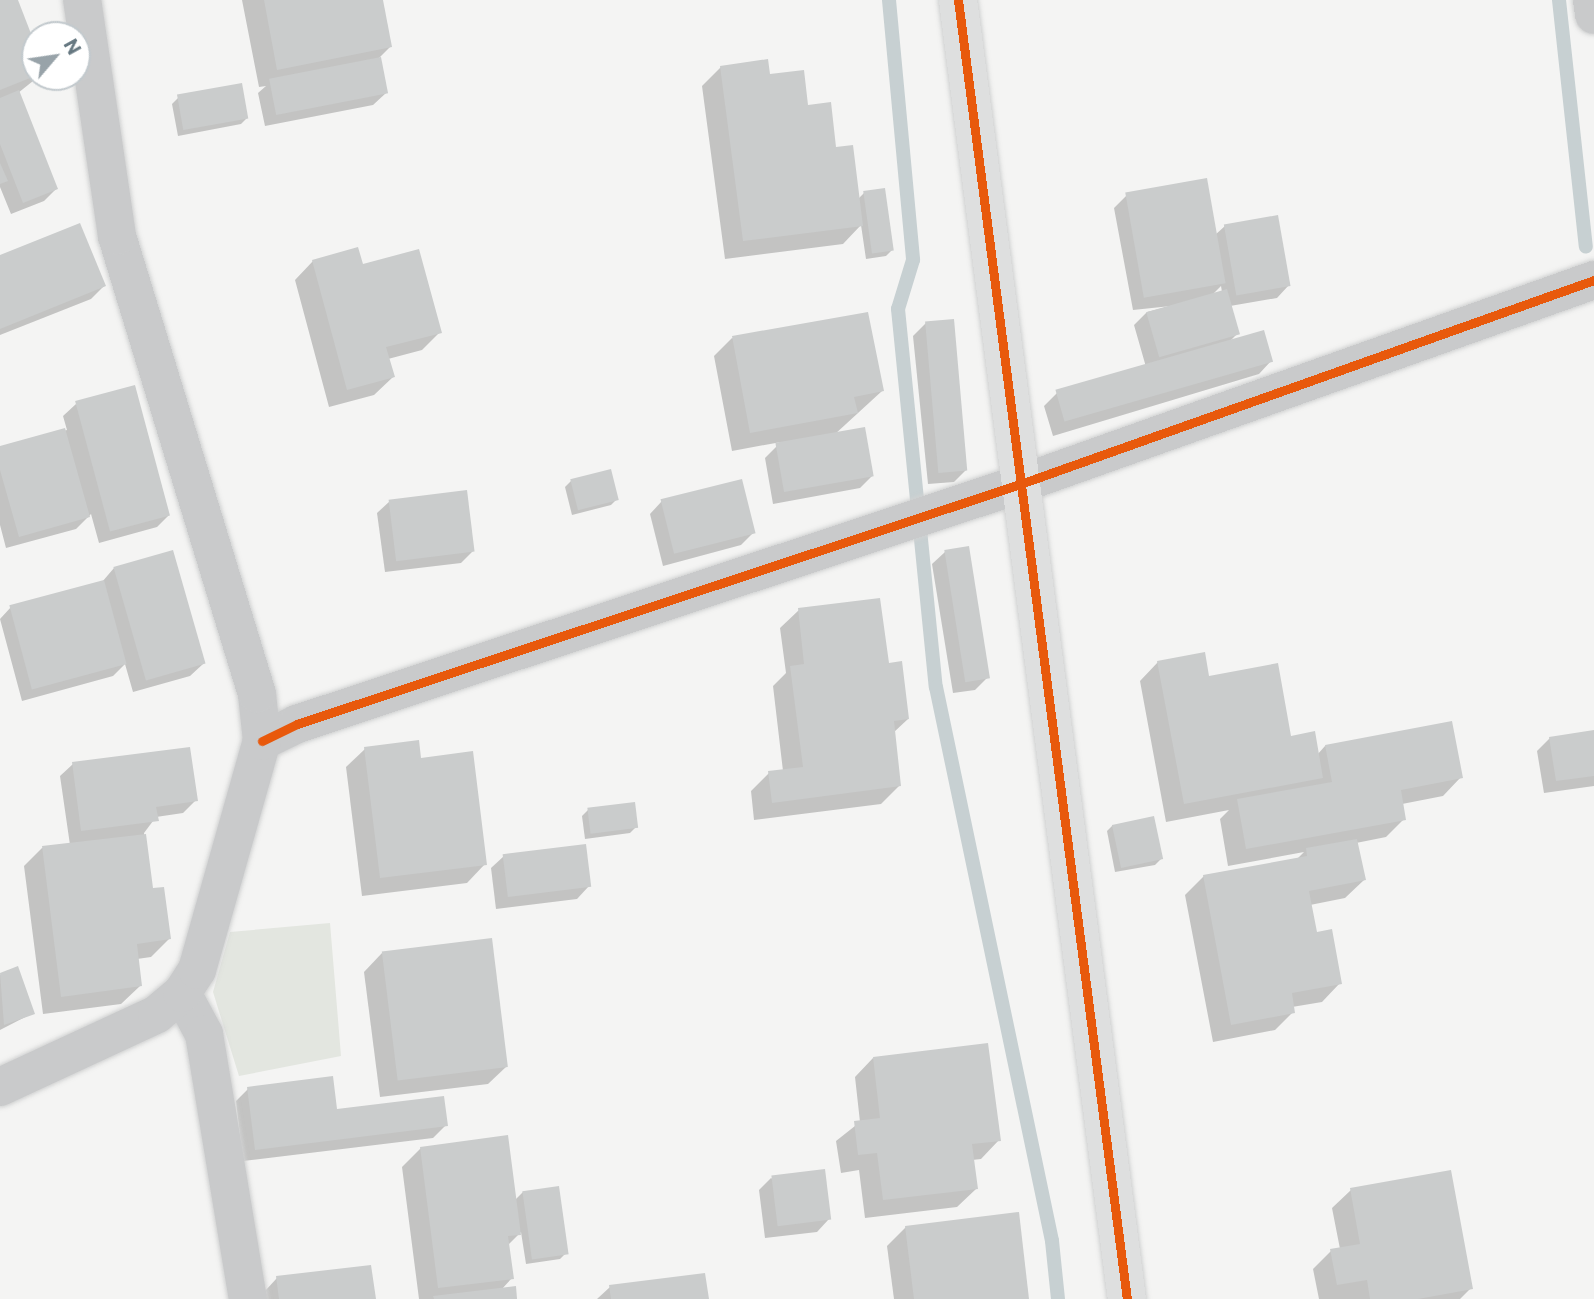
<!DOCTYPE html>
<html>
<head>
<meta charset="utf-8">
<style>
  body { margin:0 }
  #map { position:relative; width:1594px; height:1299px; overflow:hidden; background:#f4f4f3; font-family:Commissioner,sans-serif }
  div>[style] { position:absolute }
  .green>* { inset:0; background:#e3e6e0 }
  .shadow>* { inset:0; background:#0003 }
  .stream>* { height:14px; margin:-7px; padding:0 7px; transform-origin:7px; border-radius:7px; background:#c7d0d2 }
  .building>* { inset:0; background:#cacccc; transform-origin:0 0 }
  .roads { filter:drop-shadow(0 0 2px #d0d1d1) drop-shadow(0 0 2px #d0d1d1) }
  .street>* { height:38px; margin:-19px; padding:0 19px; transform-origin:19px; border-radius:19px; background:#c9cacb }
  .secondary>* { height:38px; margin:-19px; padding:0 19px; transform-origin:19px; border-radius:19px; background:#dedfdf }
  .cycleway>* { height:9px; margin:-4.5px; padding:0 4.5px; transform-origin:4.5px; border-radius:4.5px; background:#e8590c }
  span { translate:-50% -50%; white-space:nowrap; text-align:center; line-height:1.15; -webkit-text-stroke:7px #fff; paint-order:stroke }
  .north { position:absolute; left:21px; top:21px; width:70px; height:70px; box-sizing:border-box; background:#fff; border:2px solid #c2c9cd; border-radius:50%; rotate:61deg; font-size:19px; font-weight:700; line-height:28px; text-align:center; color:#667881 }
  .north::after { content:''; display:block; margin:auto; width:24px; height:32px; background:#98a3a9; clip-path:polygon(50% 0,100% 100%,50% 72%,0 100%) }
</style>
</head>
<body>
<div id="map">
  <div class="green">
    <div style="clip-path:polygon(330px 923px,341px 1056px,239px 1076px,213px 992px,230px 932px)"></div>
  </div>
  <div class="shadow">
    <div style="clip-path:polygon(0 0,16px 0,35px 48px,38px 77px,18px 93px,56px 189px,44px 201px,11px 214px,0 187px)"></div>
    <div style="clip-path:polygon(242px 0,381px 0,390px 47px,379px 58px,386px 93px,373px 105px,265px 126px,258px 93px,266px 86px,259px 87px)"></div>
    <div style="clip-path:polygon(721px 67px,768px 76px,807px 107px,835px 149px,858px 199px,864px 193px,892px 250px,886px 256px,866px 259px,861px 225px,843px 244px,725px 259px,702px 86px)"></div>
    <div style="clip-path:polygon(178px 98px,247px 118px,241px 124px,178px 136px,172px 104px)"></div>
    <div style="clip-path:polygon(evenodd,1127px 195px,1215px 235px,1225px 226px,1289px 285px,1277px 298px,1230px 306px,1238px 333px,1229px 342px,1271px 361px,1259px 374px,1053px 436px,1044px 406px,1057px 393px,1146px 367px,1134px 325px,1147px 312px,1171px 306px,1133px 310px,1114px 208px,1127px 195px,1221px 286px,1222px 292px,1212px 295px,1221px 286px)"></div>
    <div style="clip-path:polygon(0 257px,104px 286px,91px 299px,0 335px)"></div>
    <div style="clip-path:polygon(313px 261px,362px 266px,440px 332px,422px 350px,388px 359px,393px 377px,374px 395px,329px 407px,295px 280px)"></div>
    <div style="clip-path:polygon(926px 323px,966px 470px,954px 482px,928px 484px,913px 336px)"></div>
    <div style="clip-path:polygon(732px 338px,882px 391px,834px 435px,872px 476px,860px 488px,773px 504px,765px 458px,781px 442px,732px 451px,714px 356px)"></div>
    <div style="clip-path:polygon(76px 404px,169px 515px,157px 527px,99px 543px,91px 514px,76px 529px,6px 548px,0 525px,0 448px,67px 430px,63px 416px)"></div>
    <div style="clip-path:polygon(571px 481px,617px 499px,611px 505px,572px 515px,565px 487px)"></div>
    <div style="clip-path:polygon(390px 501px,473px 551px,461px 563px,385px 572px,377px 513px)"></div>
    <div style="clip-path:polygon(662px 501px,753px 533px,741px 545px,663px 566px,650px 514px)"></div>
    <div style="clip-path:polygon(945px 552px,988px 677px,975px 690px,953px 693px,932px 564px)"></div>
    <div style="clip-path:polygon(114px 568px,203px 664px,190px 676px,133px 692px,125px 664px,113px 676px,22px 701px,0 619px,11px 607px,102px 582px)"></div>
    <div style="clip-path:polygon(799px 610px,887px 665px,908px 719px,893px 733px,899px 786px,881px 804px,754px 820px,751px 791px,769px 773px,783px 771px,773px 686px,786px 673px,780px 628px)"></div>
    <div style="clip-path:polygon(1158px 662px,1208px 678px,1317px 755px,1325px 746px,1461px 777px,1443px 796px,1402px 804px,1404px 819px,1386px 837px,1356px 843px,1364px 880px,1345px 898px,1310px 905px,1316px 934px,1340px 983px,1322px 1002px,1292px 1007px,1293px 1012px,1275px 1030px,1213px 1042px,1185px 895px,1204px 876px,1297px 859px,1304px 852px,1228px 866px,1220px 819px,1229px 810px,1166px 822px,1140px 681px)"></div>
    <div style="clip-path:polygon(1594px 732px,1594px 786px,1544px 793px,1537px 751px,1550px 738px)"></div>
    <div style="clip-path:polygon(365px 749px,419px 760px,485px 864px,467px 883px,362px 896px,346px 767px)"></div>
    <div style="clip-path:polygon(73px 764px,196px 800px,183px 813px,156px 817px,144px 833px,152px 890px,169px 939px,151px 957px,137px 959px,140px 986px,121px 1004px,43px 1014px,24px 866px,42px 848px,70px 845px,60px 776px)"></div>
    <div style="clip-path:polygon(588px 810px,636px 827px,630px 833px,585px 839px,582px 816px)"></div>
    <div style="clip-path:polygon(1113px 825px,1161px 859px,1155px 865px,1115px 872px,1107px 831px)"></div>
    <div style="clip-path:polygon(504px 856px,589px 886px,577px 899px,496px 909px,491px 868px)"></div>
    <div style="clip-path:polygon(382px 953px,507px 1066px,488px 1084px,380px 1097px,364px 972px)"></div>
    <div style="clip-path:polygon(17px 969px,33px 1013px,0 1030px,0 975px)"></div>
    <div style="clip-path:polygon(873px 1058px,999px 1140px,981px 1159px,972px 1160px,976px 1189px,957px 1207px,865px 1218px,859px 1170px,841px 1173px,836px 1141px,860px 1122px,855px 1077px)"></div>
    <div style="clip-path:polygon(248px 1089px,335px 1111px,446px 1125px,433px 1138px,243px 1161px,236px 1101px)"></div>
    <div style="clip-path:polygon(421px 1148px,515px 1200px,523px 1192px,566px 1253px,560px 1259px,526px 1264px,521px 1232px,507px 1246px,512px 1278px,501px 1290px,516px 1299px,419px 1299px,402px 1167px)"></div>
    <div style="clip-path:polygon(771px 1178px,829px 1219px,817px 1232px,765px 1238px,759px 1190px)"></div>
    <div style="clip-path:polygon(1351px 1190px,1471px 1288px,1460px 1299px,1319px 1299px,1313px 1269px,1331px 1251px,1340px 1249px,1332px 1208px)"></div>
    <div style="clip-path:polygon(906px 1227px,1028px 1299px,894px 1299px,887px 1246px)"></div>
    <div style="clip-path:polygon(277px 1278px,374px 1299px,266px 1299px,265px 1291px)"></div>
    <div style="clip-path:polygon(610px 1287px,707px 1299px,597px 1299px)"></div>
  </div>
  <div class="stream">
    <div style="left:889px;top:0;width:261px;rotate:84.7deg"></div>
    <div style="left:913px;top:260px;width:51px;rotate:107deg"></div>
    <div style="left:898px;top:309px;width:380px;rotate:84.3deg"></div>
    <div style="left:936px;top:687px;width:566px;rotate:78.17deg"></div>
    <div style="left:1052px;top:1241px;width:58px;rotate:84.1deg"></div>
    <div style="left:1559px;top:0;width:248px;rotate:83.8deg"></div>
  </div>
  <div class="building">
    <div style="clip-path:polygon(0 0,18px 0,35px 44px,35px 76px,0 90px)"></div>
    <div style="clip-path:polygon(264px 0,383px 0,392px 47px,277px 70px)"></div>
    <div style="left:381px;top:57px;width:37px;height:114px;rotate:79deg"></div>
    <div style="clip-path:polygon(768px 59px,770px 74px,804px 70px,808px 105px,831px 102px,836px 147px,853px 145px,863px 226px,743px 241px,720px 66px)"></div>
    <div style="left:242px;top:83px;width:36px;height:66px;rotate:80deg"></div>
    <div style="clip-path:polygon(19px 90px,58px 189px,23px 203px,0 144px,0 98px)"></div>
    <div style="clip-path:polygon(0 163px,8px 181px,0 184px)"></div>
    <div style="left:1207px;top:178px;width:107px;height:83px;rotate:80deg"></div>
    <div style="left:885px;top:188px;width:63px;height:22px;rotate:82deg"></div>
    <div style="left:1278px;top:215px;width:72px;height:55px;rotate:80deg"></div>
    <div style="clip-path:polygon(80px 223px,106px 286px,0 329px,0 255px)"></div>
    <div style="clip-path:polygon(358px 247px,363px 264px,419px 249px,442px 333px,386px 347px,395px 377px,347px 390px,312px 260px)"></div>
    <div style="left:1227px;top:289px;width:47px;height:84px;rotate:74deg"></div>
    <div style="clip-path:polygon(868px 312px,884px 391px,854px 397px,858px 413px,750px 433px,732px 336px)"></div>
    <div style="left:954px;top:319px;width:152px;height:29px;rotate:85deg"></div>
    <div style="left:1264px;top:330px;width:33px;height:217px;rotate:74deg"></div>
    <div style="left:135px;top:385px;width:135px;height:62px;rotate:75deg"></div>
    <div style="left:865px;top:427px;width:50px;height:91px;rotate:80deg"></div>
    <div style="clip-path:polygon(65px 428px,90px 517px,19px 537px,0 470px,0 446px)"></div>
    <div style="left:611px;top:469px;width:32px;height:42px;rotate:76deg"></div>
    <div style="left:742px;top:479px;width:56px;height:84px;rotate:76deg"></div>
    <div style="left:467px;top:490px;width:62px;height:79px;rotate:83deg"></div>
    <div style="left:969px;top:546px;width:134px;height:25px;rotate:81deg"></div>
    <div style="left:173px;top:550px;width:118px;height:62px;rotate:74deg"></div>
    <div style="left:104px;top:580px;width:87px;height:98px;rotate:75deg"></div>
    <div style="clip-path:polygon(880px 598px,889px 663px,902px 661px,909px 719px,894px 721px,901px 786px,772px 803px,768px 771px,803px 767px,790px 666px,804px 664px,798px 608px)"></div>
    <div style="clip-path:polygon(1205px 652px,1209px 676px,1278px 663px,1291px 736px,1315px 731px,1323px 778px,1184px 804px,1157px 661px)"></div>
    <div style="clip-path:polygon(1452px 721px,1463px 778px,1401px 790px,1406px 820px,1246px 849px,1237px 799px,1332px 782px,1325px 745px)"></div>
    <div style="clip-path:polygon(1594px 730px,1594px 776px,1556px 781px,1549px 737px)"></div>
    <div style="clip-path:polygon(419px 740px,421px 758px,473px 751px,487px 865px,380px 878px,364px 747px)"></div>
    <div style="clip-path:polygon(190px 747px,198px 801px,156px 807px,159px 821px,81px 831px,72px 762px)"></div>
    <div style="left:635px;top:802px;width:26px;height:48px;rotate:83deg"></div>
    <div style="left:1154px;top:816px;width:44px;height:43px;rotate:78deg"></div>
    <div style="clip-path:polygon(146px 834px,153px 888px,164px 887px,171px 939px,137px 944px,142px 986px,61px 997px,42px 846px)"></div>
    <div style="clip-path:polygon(1357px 839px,1366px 880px,1309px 891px,1317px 932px,1332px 929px,1342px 984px,1292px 993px,1295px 1013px,1231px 1025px,1203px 875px,1307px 856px,1306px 848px)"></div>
    <div style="left:586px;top:844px;width:43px;height:84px;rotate:83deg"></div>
    <div style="left:492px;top:938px;width:130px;height:111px;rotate:83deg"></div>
    <div style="clip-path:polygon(18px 966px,35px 1014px,4px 1025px,0 973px)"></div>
    <div style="clip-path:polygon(988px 1043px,1001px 1141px,972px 1144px,978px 1189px,883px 1200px,877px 1153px,858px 1155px,854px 1121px,880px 1118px,873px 1057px)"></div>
    <div style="clip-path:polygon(333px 1076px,337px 1109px,444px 1096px,448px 1126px,255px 1150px,247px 1087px)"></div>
    <div style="clip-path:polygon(508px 1135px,521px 1235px,508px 1236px,514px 1279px,438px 1288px,420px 1147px)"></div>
    <div style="left:825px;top:1169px;width:51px;height:54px;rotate:83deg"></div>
    <div style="clip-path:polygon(1451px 1170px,1473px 1289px,1418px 1299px,1370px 1299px,1367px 1280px,1337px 1285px,1330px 1249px,1360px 1244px,1350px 1188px)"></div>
    <div style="left:559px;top:1186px;width:69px;height:37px;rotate:82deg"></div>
    <div style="clip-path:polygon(1019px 1212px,1029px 1299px,914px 1299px,905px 1226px)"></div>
    <div style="clip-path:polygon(371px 1265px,376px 1299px,279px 1299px,276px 1276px)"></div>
    <div style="clip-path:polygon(705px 1273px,709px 1299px,611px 1299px,609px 1285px)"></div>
    <div style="clip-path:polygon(516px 1286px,517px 1299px,434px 1299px,433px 1296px)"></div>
  </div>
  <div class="roads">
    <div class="street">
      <div style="left:1592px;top:0;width:15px;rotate:82deg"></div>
      <div style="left:262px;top:741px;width:39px;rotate:-26deg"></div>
      <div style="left:297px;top:724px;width:765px;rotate:-18.36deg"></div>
      <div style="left:1023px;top:483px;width:606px;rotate:-19.57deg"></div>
      <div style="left:182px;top:993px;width:47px;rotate:61.8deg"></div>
      <div style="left:204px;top:1034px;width:269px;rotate:80.6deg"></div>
      <div style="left:0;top:1087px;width:173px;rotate:-24.9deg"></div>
      <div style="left:157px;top:1014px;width:33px;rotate:-40deg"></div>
      <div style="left:182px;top:993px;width:27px;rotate:-57deg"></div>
      <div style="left:197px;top:970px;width:238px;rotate:-74.2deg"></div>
      <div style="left:262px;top:741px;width:47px;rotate:-96.1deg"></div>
      <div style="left:257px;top:694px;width:479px;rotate:-107deg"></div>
      <div style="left:117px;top:236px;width:239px;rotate:-98.4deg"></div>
    </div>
    <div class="secondary">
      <div style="left:958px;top:0;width:1310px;rotate:82.59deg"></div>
    </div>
  </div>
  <div class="cycleway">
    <div style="left:958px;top:0;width:1310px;rotate:82.59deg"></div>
    <div style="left:262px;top:741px;width:39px;rotate:-26deg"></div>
    <div style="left:297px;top:724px;width:765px;rotate:-18.36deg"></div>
    <div style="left:1023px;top:483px;width:606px;rotate:-19.57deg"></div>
  </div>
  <div class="north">N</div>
</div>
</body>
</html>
